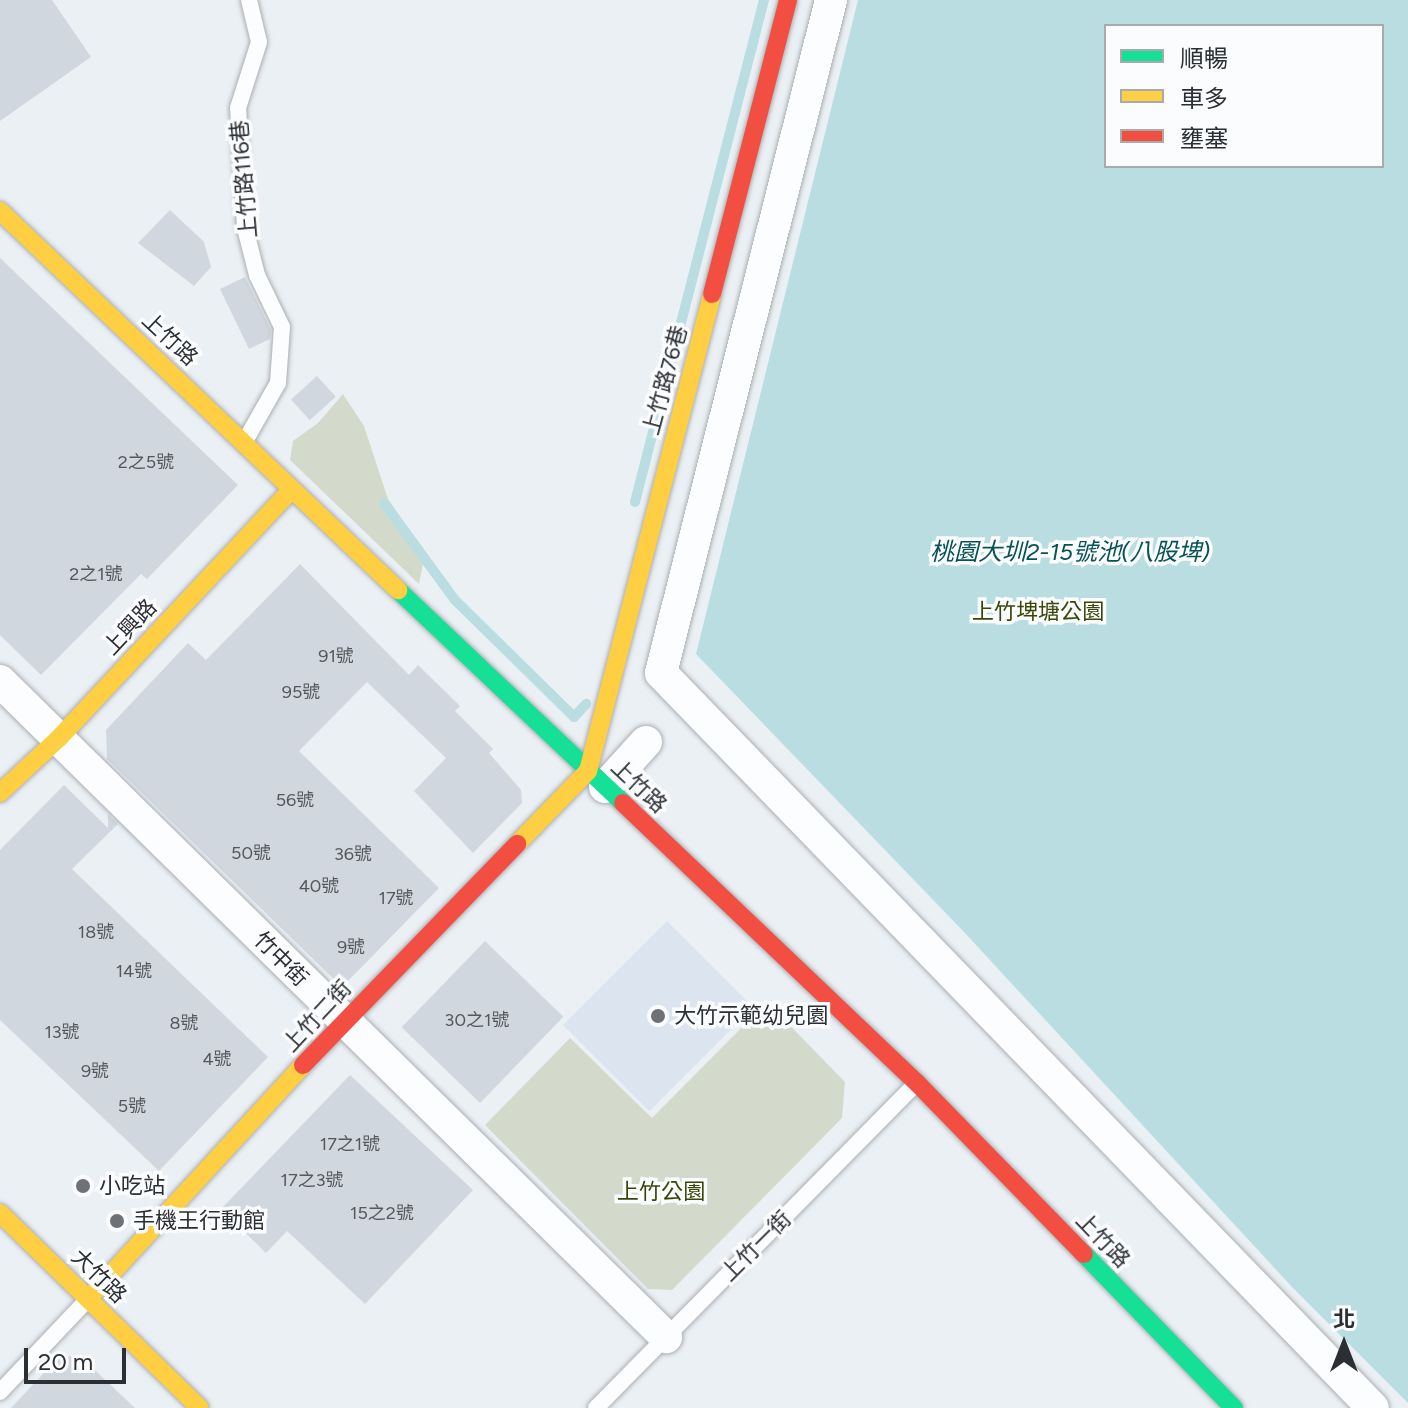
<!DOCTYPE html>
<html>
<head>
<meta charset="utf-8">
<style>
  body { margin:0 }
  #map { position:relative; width:1408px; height:1408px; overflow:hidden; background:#ebf0f5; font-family:Figtree,"Noto Sans TC",sans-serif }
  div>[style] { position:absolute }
  .built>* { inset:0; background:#dbe4ef; transform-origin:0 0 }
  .green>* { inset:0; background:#d3dacc }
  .water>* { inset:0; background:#b9dde1 }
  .stream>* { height:10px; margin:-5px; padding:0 5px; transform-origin:5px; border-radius:5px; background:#b9dde1 }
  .building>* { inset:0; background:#d0d7de; transform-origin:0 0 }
  .roads { filter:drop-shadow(0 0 2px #abafb2) drop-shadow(0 0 2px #abafb2) }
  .lane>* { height:16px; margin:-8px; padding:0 8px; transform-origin:8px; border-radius:8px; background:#fcfdfe }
  .street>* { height:32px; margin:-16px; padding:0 16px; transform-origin:16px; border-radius:16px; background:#fcfdfe }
  .fast>* { height:18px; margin:-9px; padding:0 9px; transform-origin:9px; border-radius:9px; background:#16e098 }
  .slow>* { height:18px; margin:-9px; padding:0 9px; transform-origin:9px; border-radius:9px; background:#ffcf43 }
  .jam>* { height:18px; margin:-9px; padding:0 9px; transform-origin:9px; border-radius:9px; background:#f24e42 }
  .dots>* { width:22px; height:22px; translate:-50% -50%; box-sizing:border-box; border:4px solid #fbfcfe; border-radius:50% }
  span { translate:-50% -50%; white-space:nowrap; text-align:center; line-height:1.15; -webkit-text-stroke:7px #fbfcfe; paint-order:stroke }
  .number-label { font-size:18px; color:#54585d }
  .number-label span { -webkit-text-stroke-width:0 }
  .street-label { font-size:22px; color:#2b2e32 }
  .park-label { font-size:22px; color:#3a4508 }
  .poi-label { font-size:22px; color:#2b2e32 }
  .left { translate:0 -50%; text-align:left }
  .water-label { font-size:24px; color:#075256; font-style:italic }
  .legend { position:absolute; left:1104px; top:24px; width:280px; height:144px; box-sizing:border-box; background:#fbfcfe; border:2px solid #a8aaac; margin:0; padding:10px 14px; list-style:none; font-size:24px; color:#2b2e32 }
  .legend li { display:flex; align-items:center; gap:16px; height:40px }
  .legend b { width:40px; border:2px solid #a8aaac }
  .north { position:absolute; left:1304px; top:1304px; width:80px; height:80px; -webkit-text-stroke:6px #fbfcfe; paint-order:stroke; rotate:0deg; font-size:22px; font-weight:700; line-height:32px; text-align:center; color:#2b2e32 }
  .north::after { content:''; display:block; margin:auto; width:28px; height:36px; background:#2b2e32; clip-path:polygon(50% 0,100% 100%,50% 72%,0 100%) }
  .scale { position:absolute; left:24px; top:1348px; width:102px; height:36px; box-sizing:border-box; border:4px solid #2b2e32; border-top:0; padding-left:10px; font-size:24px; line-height:28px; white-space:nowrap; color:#2b2e32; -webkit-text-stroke:6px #fbfcfe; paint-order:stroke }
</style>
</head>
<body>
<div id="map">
  <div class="built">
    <div style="left:667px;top:921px;width:122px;height:147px;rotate:45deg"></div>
  </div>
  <div class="green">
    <div style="clip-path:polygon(343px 394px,364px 426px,388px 499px,425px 553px,419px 584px,290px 460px,293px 441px,318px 423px)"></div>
    <div style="clip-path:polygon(767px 1002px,845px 1082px,842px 1118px,672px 1290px,648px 1289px,485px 1125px,570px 1038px,652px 1118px)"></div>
  </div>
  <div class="water">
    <div style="clip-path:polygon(evenodd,858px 0,1408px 0,1408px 1403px,1292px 1287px,965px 933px,696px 654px,858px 0,1106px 26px,1382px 26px,1382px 166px,1106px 166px,1106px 26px)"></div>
  </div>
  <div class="stream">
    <div style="left:635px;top:502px;width:518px;rotate:-75.59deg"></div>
    <div style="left:384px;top:503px;width:120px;rotate:53.8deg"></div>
    <div style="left:455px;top:600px;width:167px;rotate:44.5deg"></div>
    <div style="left:574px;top:717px;width:18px;rotate:-47deg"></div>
  </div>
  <div class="building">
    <div style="clip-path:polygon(0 0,52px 0,91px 57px,0 121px)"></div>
    <div style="clip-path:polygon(170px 210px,204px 242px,211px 267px,194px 286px,138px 243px)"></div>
    <div style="clip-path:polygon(0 258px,238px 485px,147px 579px,141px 574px,41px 675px,0 635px)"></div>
    <div style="clip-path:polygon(245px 277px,271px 330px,270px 339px,249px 349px,220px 289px)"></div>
    <div style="left:317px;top:376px;width:28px;height:35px;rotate:48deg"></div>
    <div style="clip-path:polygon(300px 564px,409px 675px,418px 665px,460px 706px,455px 711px,493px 749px,489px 753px,521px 790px,522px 803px,473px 853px,414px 791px,446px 758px,367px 682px,299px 751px,439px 888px,342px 987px,107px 759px,106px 730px,188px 643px,206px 660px)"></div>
    <div style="clip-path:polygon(64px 785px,108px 828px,108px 814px,118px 824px,72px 869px,268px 1057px,159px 1171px,0 1020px,0 850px)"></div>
    <div style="left:485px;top:941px;width:109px;height:120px;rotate:44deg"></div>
    <div style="clip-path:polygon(350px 1075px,473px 1190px,365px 1304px,287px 1231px,266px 1253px,221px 1209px)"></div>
    <div style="clip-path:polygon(79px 1355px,135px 1408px,11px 1408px,58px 1358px)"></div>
  </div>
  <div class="roads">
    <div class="lane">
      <div style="left:245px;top:441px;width:67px;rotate:-60.4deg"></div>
      <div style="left:278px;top:383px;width:56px;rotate:-85.9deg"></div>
      <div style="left:282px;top:327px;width:58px;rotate:-115.7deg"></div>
      <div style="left:257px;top:275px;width:49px;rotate:-104.3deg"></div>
      <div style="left:245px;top:228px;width:120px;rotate:-93.3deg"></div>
      <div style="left:238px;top:108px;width:69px;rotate:-72.3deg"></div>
      <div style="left:259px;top:42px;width:43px;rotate:-103.4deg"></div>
      <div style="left:0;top:1392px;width:127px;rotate:-46.6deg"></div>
      <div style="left:596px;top:1408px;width:454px;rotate:-45.4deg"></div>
    </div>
    <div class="street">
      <div style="left:831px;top:0;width:694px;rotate:104.18deg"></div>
      <div style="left:661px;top:673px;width:1023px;rotate:45.91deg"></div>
      <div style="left:0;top:681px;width:935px;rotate:44.57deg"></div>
      <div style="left:605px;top:787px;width:61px;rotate:-47.7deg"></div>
    </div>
    <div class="fast">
      <div style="left:398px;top:590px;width:310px;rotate:43.4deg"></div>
      <div style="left:1084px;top:1254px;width:215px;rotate:45.8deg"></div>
    </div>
    <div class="slow">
      <div style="left:0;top:211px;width:550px;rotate:43.6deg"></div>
      <div style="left:0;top:793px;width:81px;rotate:-43deg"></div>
      <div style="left:59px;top:738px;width:341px;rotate:-46.9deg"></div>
      <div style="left:517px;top:844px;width:102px;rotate:-45.8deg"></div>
      <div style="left:588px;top:771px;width:493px;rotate:-75.4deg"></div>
      <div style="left:0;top:1213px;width:279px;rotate:44.3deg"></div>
      <div style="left:88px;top:1299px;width:318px;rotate:-47.4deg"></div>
    </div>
    <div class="jam">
      <div style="left:712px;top:294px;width:304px;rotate:-75.5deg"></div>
      <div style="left:623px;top:803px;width:406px;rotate:43.6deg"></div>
      <div style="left:917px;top:1083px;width:239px;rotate:45.7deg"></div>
      <div style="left:303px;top:1065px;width:308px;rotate:-45.9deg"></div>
    </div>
  </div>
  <div class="dots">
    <div style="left:658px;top:1016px;background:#6e7276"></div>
    <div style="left:83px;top:1186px;background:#6e7276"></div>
    <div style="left:117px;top:1221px;background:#6e7276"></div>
  </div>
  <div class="number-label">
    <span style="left:146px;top:462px">2之5號</span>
    <span style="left:96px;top:574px">2之1號</span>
    <span style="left:336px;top:656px">91號</span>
    <span style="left:301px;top:692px">95號</span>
    <span style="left:295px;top:800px">56號</span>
    <span style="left:251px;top:853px">50號</span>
    <span style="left:353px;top:854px">36號</span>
    <span style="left:319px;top:886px">40號</span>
    <span style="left:396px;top:898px">17號</span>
    <span style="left:96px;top:932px">18號</span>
    <span style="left:351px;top:947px">9號</span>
    <span style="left:134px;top:971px">14號</span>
    <span style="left:477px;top:1020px">30之1號</span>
    <span style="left:184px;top:1023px">8號</span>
    <span style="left:62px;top:1032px">13號</span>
    <span style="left:217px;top:1059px">4號</span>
    <span style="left:95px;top:1071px">9號</span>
    <span style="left:132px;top:1106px">5號</span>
    <span style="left:350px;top:1144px">17之1號</span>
    <span style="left:312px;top:1180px">17之3號</span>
    <span style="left:382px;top:1213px">15之2號</span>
  </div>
  <div class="street-label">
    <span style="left:244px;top:179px;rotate:-95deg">上竹路116巷</span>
    <span style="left:170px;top:339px;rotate:43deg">上竹路</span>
    <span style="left:665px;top:380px;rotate:-75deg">上竹路76巷</span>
    <span style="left:130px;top:627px;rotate:-47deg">上興路</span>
    <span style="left:639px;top:786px;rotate:43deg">上竹路</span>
    <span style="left:281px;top:959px;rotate:45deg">竹中街</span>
    <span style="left:317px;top:1016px;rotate:-47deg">上竹二街</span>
    <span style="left:1103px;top:1240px;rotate:46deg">上竹路</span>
    <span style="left:756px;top:1246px;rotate:-45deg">上竹一街</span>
    <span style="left:99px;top:1276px;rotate:44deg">大竹路</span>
  </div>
  <div class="park-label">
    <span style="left:1038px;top:612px">上竹埤塘公園</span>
    <span style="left:661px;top:1192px">上竹公園</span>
  </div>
  <div class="poi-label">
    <span class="left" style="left:674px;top:1016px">大竹示範幼兒園</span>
    <span class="left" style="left:99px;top:1186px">小吃站</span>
    <span class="left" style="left:133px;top:1221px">手機王行動館</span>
  </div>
  <div class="water-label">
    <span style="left:1070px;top:552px">桃園大圳2-15號池(八股埤)</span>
  </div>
  <ul class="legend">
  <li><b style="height:10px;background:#16e098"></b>順暢</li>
  <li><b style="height:10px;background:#ffcf43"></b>車多</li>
  <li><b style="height:10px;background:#f24e42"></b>壅塞</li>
  </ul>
  <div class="north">北</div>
  <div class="scale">20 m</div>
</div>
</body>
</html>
